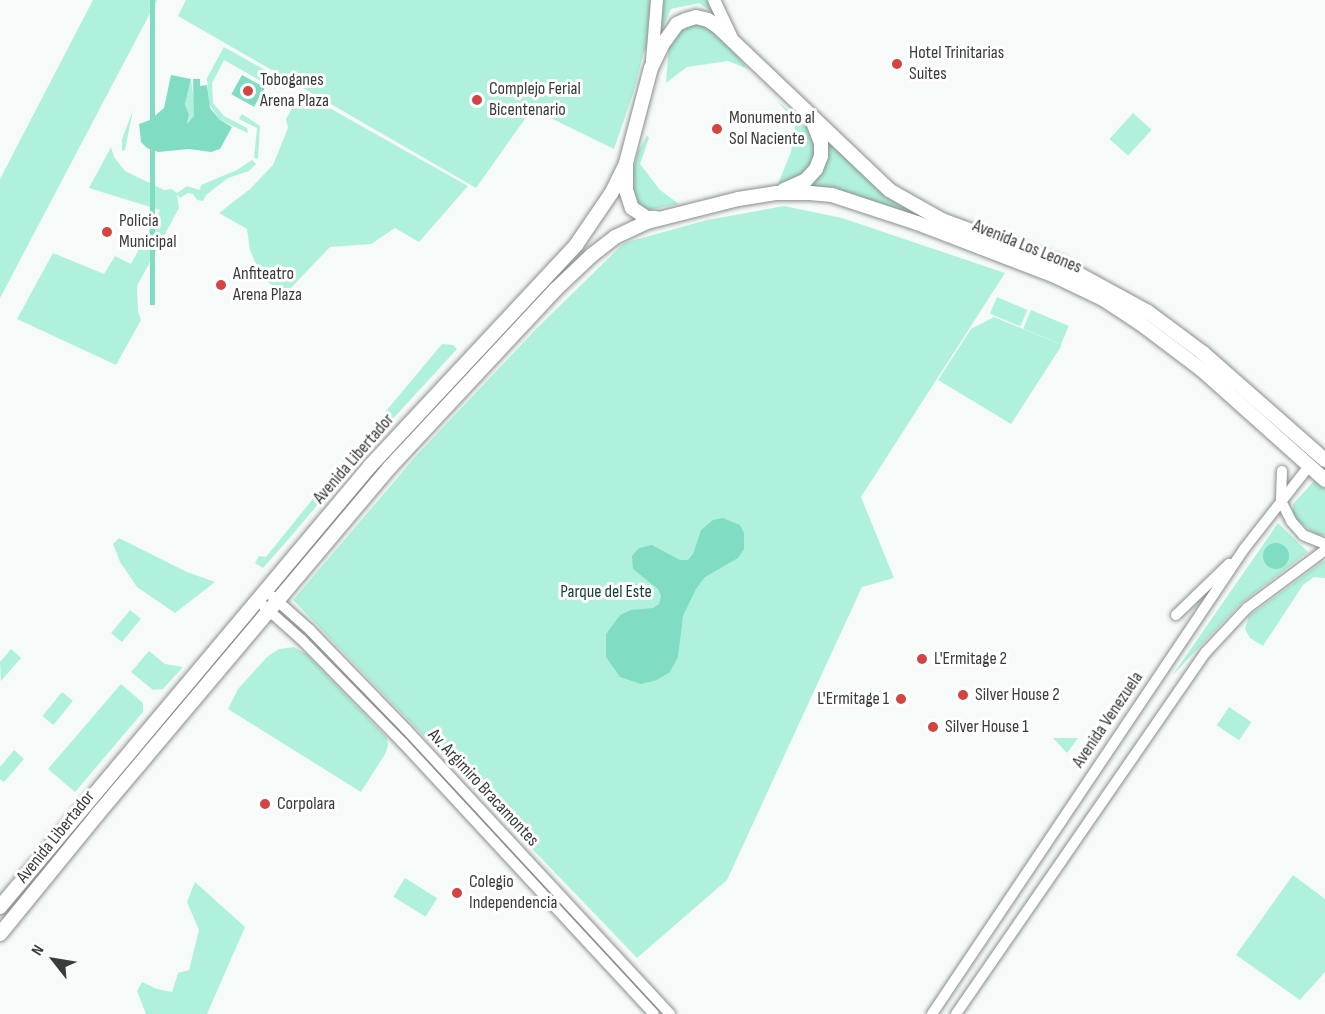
<!DOCTYPE html>
<html>
<head>
<meta charset="utf-8">
<style>
  body { margin:0 }
  #map { position:relative; width:1325px; height:1014px; overflow:hidden; background:#f6fbf9; font-family:"Sofia Sans Condensed",sans-serif }
  div>[style] { position:absolute }
  .green>* { inset:0; background:#b0f1de; transform-origin:0 0 }
  .water>* { inset:0; background:#80ddc4; transform-origin:0 0 }
  .round { border-radius:50% }
  .roads { filter:drop-shadow(0 0 2px #8a8f8d) drop-shadow(0 0 2px #8a8f8d) }
  .tertiary>* { height:10px; margin:-5px; padding:0 5px; transform-origin:5px; border-radius:5px; background:#fff }
  .secondary>* { height:12px; margin:-6px; padding:0 6px; transform-origin:6px; border-radius:6px; background:#fff }
  .primary>* { height:14px; margin:-7px; padding:0 7px; transform-origin:7px; border-radius:7px; background:#fff }
  .dots>* { width:16px; height:16px; translate:-50% -50%; box-sizing:border-box; border:3px solid #fff; border-radius:50% }
  span { translate:-50% -50%; white-space:nowrap; text-align:center; line-height:1.15; -webkit-text-stroke:6px #fff; paint-order:stroke }
  .poi-label { font-size:18px; color:#3a3c3b }
  .left { translate:0 -50%; text-align:left }
  .right { translate:-100% -50%; text-align:right }
  .street-label { font-size:18px; color:#3a3c3b }
  .park-label { font-size:18px; color:#143f35 }
  .north { position:absolute; left:24px; top:930px; width:60px; height:60px; -webkit-text-stroke:4px #fff; paint-order:stroke; rotate:301deg; font-size:16px; font-weight:700; line-height:24px; text-align:center; color:#3a3c3b }
  .north::after { content:''; display:block; margin:auto; width:21px; height:27px; background:#3a3c3b; clip-path:polygon(50% 0,100% 100%,50% 72%,0 100%) }
</style>
</head>
<body>
<div id="map">
  <div class="green">
    <div style="clip-path:polygon(93px 0,157px 0,0 298px,0 179px)"></div>
    <div style="clip-path:polygon(186px 0,650px 0,652px 36px,643px 55px,634px 91px,614px 149px,532px 109px,476px 188px,178px 16px)"></div>
    <div style="clip-path:polygon(662px 0,708px 0,714px 14px,699px 3px,671px 9px,661px 31px)"></div>
    <div style="clip-path:polygon(698px 24px,718px 32px,748px 69px,728px 61px,687px 67px,666px 83px,669px 43px,682px 29px)"></div>
    <div style="clip-path:polygon(224px 47px,281px 79px,275px 89px,224px 60px,222px 64px,212px 83px,213px 103px,224px 116px,247px 128px,248px 133px,220px 120px,209px 104px,207px 78px)"></div>
    <div style="clip-path:polygon(191px 79px,195px 107px,194px 116px,187px 124px,189px 117px,185px 106px)"></div>
    <div style="clip-path:polygon(301px 92px,468px 186px,419px 242px,395px 228px,371px 244px,330px 247px,285px 294px,269px 283px,256px 264px,250px 250px,247px 229px,219px 213px,250px 189px,273px 165px,288px 128px,286px 119px)"></div>
    <div style="clip-path:polygon(776px 100px,810px 128px,815px 140px,814px 162px,796px 181px,778px 184px,791px 152px,795px 127px,792px 117px)"></div>
    <div style="clip-path:polygon(133px 110px,125px 150px,122px 151px,122px 139px)"></div>
    <div style="left:1133px;top:113px;width:25px;height:35px;rotate:42deg"></div>
    <div style="clip-path:polygon(242px 114px,260px 126px,258px 159px,254px 158px,257px 128px,239px 119px)"></div>
    <div style="clip-path:polygon(647px 135px,649px 138px,640px 164px,660px 190px,679px 204px,644px 211px,633px 203px,628px 191px,638px 152px)"></div>
    <div style="clip-path:polygon(829px 142px,866px 177px,910px 210px,947px 227px,806px 187px,824px 166px)"></div>
    <div style="clip-path:polygon(111px 147px,114px 157px,125px 171px,164px 190px,172px 189px,177px 193px,187px 186px,200px 190px,201px 185px,237px 170px,252px 160px,256px 164px,249px 171px,228px 178px,206px 195px,203px 201px,197px 200px,193px 194px,188px 193px,180px 198px,177px 194px,179px 208px,137px 286px,138px 312px,141px 320px,116px 365px,17px 319px,53px 253px,104px 274px,115px 256px,131px 264px,160px 210px,89px 188px)"></div>
    <div style="clip-path:polygon(784px 206px,842px 218px,1005px 273px,861px 497px,894px 578px,862px 587px,727px 880px,637px 958px,293px 600px,416px 456px,538px 327px,624px 243px,707px 220px)"></div>
    <div style="left:997px;top:297px;width:33px;height:18px;rotate:23deg"></div>
    <div style="left:1031px;top:310px;width:41px;height:20px;rotate:23deg"></div>
    <div style="clip-path:polygon(994px 317px,1062px 345px,1011px 424px,938px 380px,971px 329px)"></div>
    <div style="clip-path:polygon(442px 344px,453px 345px,457px 349px,378px 435px,366px 435px)"></div>
    <div style="clip-path:polygon(349px 454px,349px 467px,293px 534px,263px 568px,255px 563px,259px 556px,266px 557px)"></div>
    <div style="clip-path:polygon(1315px 480px,1325px 489px,1325px 535px,1318px 536px,1293px 517px,1293px 504px)"></div>
    <div style="clip-path:polygon(1278px 523px,1308px 552px,1240px 604px,1172px 676px)"></div>
    <div style="clip-path:polygon(119px 538px,187px 572px,215px 582px,175px 613px,137px 587px,120px 562px,113px 544px)"></div>
    <div style="clip-path:polygon(1325px 560px,1325px 578px,1314px 577px,1303px 585px,1263px 646px,1250px 638px,1245px 629px,1249px 616px)"></div>
    <div style="left:130px;top:610px;width:14px;height:30px;rotate:39deg"></div>
    <div style="clip-path:polygon(294px 647px,306px 654px,387px 738px,388px 746px,385px 754px,361px 792px,228px 709px,238px 689px,267px 657px,279px 649px)"></div>
    <div style="clip-path:polygon(11px 649px,21px 658px,1px 681px,0 662px)"></div>
    <div style="clip-path:polygon(149px 651px,165px 664px,183px 667px,163px 689px,153px 690px,131px 672px)"></div>
    <div style="clip-path:polygon(121px 684px,143px 703px,143px 712px,75px 792px,48px 769px)"></div>
    <div style="left:62px;top:692px;width:14px;height:31px;rotate:39deg"></div>
    <div style="left:1229px;top:707px;width:27px;height:22px;rotate:34deg"></div>
    <div style="clip-path:polygon(1053px 738px,1078px 738px,1067px 753px)"></div>
    <div style="clip-path:polygon(14px 750px,24px 759px,4px 782px,0 779px,0 767px)"></div>
    <div style="clip-path:polygon(1293px 875px,1325px 899px,1325px 972px,1300px 1000px,1236px 955px)"></div>
    <div style="left:405px;top:878px;width:38px;height:22px;rotate:32deg"></div>
    <div style="clip-path:polygon(195px 882px,245px 927px,207px 1014px,146px 1014px,137px 991px,142px 982px,157px 989px,172px 992px,178px 973px,189px 970px,199px 930px,187px 902px)"></div>
  </div>
  <div class="water">
    <div style="left:150px;top:0;width:5px;height:305px"></div>
    <div style="clip-path:polygon(171px 75px,191px 79px,185px 105px,189px 115px,187px 124px,194px 116px,193px 79px,200px 79px,200px 86px,207px 85px,210px 108px,220px 120px,232px 127px,220px 149px,211px 152px,189px 149px,158px 152px,147px 148px,141px 142px,139px 124px,150px 120px,164px 108px)"></div>
    <div style="left:242px;top:75px;width:26px;height:22px;rotate:29deg"></div>
    <div style="clip-path:polygon(723px 518px,740px 525px,744px 533px,744px 549px,738px 558px,705px 577px,696px 589px,683px 616px,678px 657px,670px 672px,657px 680px,641px 684px,620px 677px,606px 657px,606px 634px,620px 615px,631px 610px,653px 608px,659px 604px,661px 596px,658px 589px,633px 569px,632px 556px,639px 548px,652px 545px,680px 560px,688px 560px,693px 554px,701px 530px,713px 520px)"></div>
    <div class="round" style="left:1263px;top:543px;width:26px;height:26px"></div>
  </div>
  <div class="roads">
    <div class="tertiary">
      <div style="left:1282px;top:471px;width:30px;rotate:92deg"></div>
      <div style="left:1281px;top:501px;width:22px;rotate:63deg"></div>
      <div style="left:1291px;top:521px;width:18px;rotate:49deg"></div>
      <div style="left:1303px;top:535px;width:24px;rotate:22deg"></div>
      <div style="left:265px;top:590px;width:60px;rotate:41.6deg"></div>
      <div style="left:310px;top:630px;width:139px;rotate:45.9deg"></div>
      <div style="left:407px;top:730px;width:387px;rotate:47.2deg"></div>
      <div style="left:257px;top:600px;width:59px;rotate:41.6deg"></div>
      <div style="left:301px;top:639px;width:146px;rotate:45.6deg"></div>
      <div style="left:403px;top:743px;width:369px;rotate:47.2deg"></div>
      <div style="left:1176px;top:615px;width:74px;rotate:-43.9deg"></div>
      <div style="left:932px;top:1014px;width:560px;rotate:-56.14deg"></div>
      <div style="left:1244px;top:549px;width:105px;rotate:-51.9deg"></div>
      <div style="left:956px;top:1014px;width:440px;rotate:-55.4deg"></div>
      <div style="left:1206px;top:652px;width:60px;rotate:-47deg"></div>
      <div style="left:1247px;top:608px;width:97px;rotate:-36.6deg"></div>
    </div>
    <div class="secondary">
      <div style="left:714px;top:0;width:42px;rotate:64.7deg"></div>
      <div style="left:652px;top:61px;width:61px;rotate:-85.3deg"></div>
    </div>
    <div class="primary">
      <div style="left:626px;top:166px;width:24px;rotate:90deg"></div>
      <div style="left:626px;top:190px;width:19px;rotate:72deg"></div>
      <div style="left:632px;top:208px;width:18px;rotate:34deg"></div>
      <div style="left:647px;top:218px;width:9px"></div>
      <div style="left:784px;top:190px;width:24px;rotate:-24deg"></div>
      <div style="left:806px;top:180px;width:15px;rotate:-48deg"></div>
      <div style="left:816px;top:169px;width:14px;rotate:-69deg"></div>
      <div style="left:821px;top:156px;width:13px;rotate:-90deg"></div>
      <div style="left:821px;top:143px;width:22px;rotate:-111deg"></div>
      <div style="left:0;top:907px;width:577px;rotate:-49.99deg"></div>
      <div style="left:371px;top:465px;width:301px;rotate:-47deg"></div>
      <div style="left:576px;top:245px;width:64px;rotate:-55.8deg"></div>
      <div style="left:612px;top:192px;width:32px;rotate:-64deg"></div>
      <div style="left:626px;top:163px;width:98px;rotate:-75.3deg"></div>
      <div style="left:651px;top:68px;width:25px;rotate:-64deg"></div>
      <div style="left:662px;top:45px;width:26px;rotate:-54deg"></div>
      <div style="left:677px;top:24px;width:10px;rotate:-24deg"></div>
      <div style="left:686px;top:20px;width:10px;rotate:-17deg"></div>
      <div style="left:696px;top:17px;width:12px;rotate:14deg"></div>
      <div style="left:708px;top:20px;width:11px;rotate:34deg"></div>
      <div style="left:717px;top:26px;width:238px;rotate:43.6deg"></div>
      <div style="left:889px;top:190px;width:61px;rotate:29.5deg"></div>
      <div style="left:942px;top:220px;width:126px;rotate:20.4deg"></div>
      <div style="left:1060px;top:264px;width:100px;rotate:28.6deg"></div>
      <div style="left:1148px;top:312px;width:69px;rotate:36.7deg"></div>
      <div style="left:1203px;top:353px;width:162px;rotate:41.3deg"></div>
      <div style="left:0;top:934px;width:154px;rotate:-50.8deg"></div>
      <div style="left:97px;top:815px;width:455px;rotate:-49.9deg"></div>
      <div style="left:390px;top:467px;width:242px;rotate:-47deg"></div>
      <div style="left:555px;top:290px;width:51px;rotate:-43.4deg"></div>
      <div style="left:592px;top:255px;width:29px;rotate:-38deg"></div>
      <div style="left:615px;top:237px;width:35px;rotate:-25deg"></div>
      <div style="left:647px;top:222px;width:94px;rotate:-14.2deg"></div>
      <div style="left:738px;top:199px;width:38px;rotate:-9deg"></div>
      <div style="left:776px;top:193px;width:34px"></div>
      <div style="left:810px;top:193px;width:22px;rotate:5deg"></div>
      <div style="left:832px;top:195px;width:89px;rotate:18.2deg"></div>
      <div style="left:917px;top:223px;width:148px;rotate:21deg"></div>
      <div style="left:1055px;top:276px;width:53px;rotate:25.6deg"></div>
      <div style="left:1103px;top:299px;width:45px;rotate:33.3deg"></div>
      <div style="left:1141px;top:324px;width:76px;rotate:37deg"></div>
      <div style="left:1202px;top:370px;width:165px;rotate:41.8deg"></div>
    </div>
  </div>
  <div class="dots">
    <div style="left:897px;top:64px;background:#d34442"></div>
    <div style="left:248px;top:91px;background:#d34442"></div>
    <div style="left:477px;top:100px;background:#d34442"></div>
    <div style="left:717px;top:129px;background:#d34442"></div>
    <div style="left:107px;top:232px;background:#d34442"></div>
    <div style="left:221px;top:285px;background:#d34442"></div>
    <div style="left:922px;top:659px;background:#d34442"></div>
    <div style="left:963px;top:695px;background:#d34442"></div>
    <div style="left:901px;top:699px;background:#d34442"></div>
    <div style="left:933px;top:727px;background:#d34442"></div>
    <div style="left:265px;top:804px;background:#d34442"></div>
    <div style="left:457px;top:893px;background:#d34442"></div>
  </div>
  <div class="poi-label">
    <span class="left" style="left:909px;top:64px">Hotel Trinitarias<br>Suites</span>
    <span class="left" style="left:260px;top:91px">Toboganes<br>Arena Plaza</span>
    <span class="left" style="left:489px;top:100px">Complejo Ferial<br>Bicentenario</span>
    <span class="left" style="left:729px;top:129px">Monumento al<br>Sol Naciente</span>
    <span class="left" style="left:119px;top:232px">Policia<br>Municipal</span>
    <span class="left" style="left:233px;top:285px">Anfiteatro<br>Arena Plaza</span>
    <span class="left" style="left:934px;top:659px">L'Ermitage 2</span>
    <span class="left" style="left:975px;top:695px">Silver House 2</span>
    <span class="right" style="left:889px;top:699px">L'Ermitage 1</span>
    <span class="left" style="left:945px;top:727px">Silver House 1</span>
    <span class="left" style="left:277px;top:804px">Corpolara</span>
    <span class="left" style="left:469px;top:893px">Colegio<br>Independencia</span>
  </div>
  <div class="street-label">
    <span style="left:1027px;top:247px;rotate:22deg">Avenida Los Leones</span>
    <span style="left:354px;top:459px;rotate:-49deg">Avenida Libertador</span>
    <span style="left:1108px;top:720px;rotate:-56deg">Avenida Venezuela</span>
    <span style="left:483px;top:788px;rotate:47deg">Av. Argimiro Bracamontes</span>
    <span style="left:56px;top:837px;rotate:-51deg">Avenida Libertador</span>
  </div>
  <div class="park-label">
    <span style="left:606px;top:592px">Parque del Este</span>
  </div>
  <div class="north">N</div>
</div>
</body>
</html>
